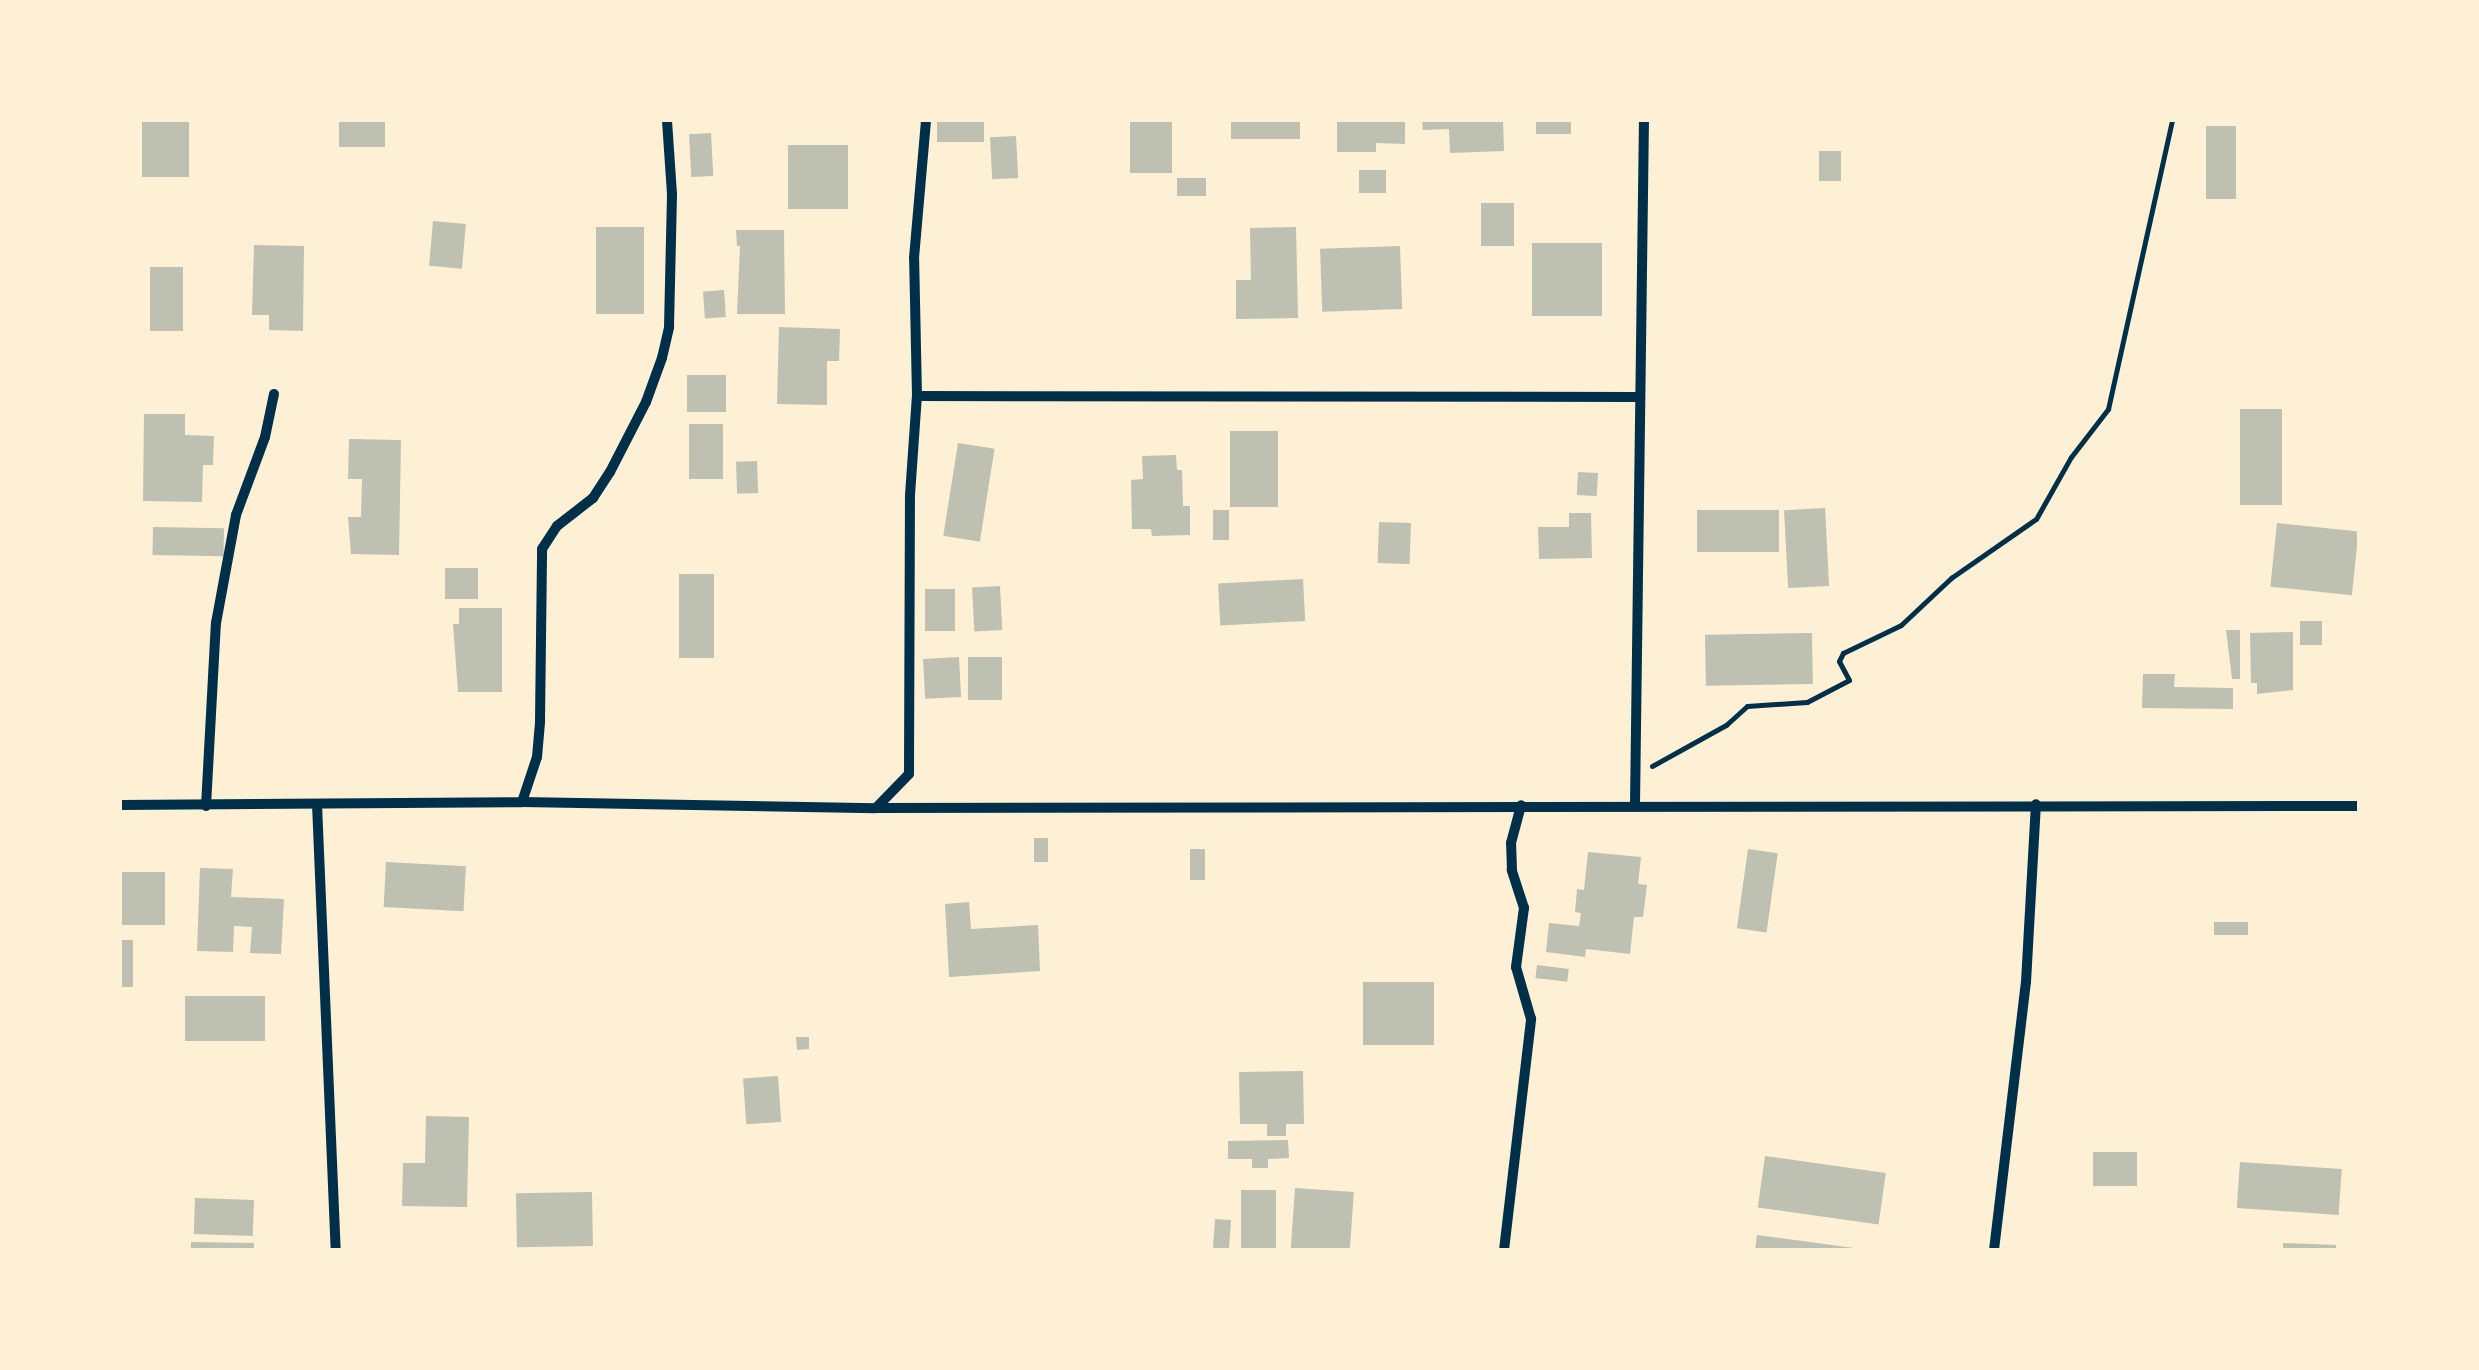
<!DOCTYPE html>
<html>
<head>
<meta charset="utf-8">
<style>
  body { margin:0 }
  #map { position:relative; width:2479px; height:1370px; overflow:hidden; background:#fdf0d5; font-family:Inter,sans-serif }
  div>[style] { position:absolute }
  .building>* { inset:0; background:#bec0b2; transform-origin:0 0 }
  .path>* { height:5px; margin:-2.5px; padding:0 2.5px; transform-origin:2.5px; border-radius:2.5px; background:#003049 }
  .minor>* { height:10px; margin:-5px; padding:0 5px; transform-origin:5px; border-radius:5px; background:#003049 }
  span { translate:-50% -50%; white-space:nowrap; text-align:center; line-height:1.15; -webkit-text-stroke:8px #fdf0d5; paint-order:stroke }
  .frame { position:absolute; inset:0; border:122px solid #fdf0d5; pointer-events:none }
</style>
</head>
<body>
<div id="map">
  <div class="building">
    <div style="left:142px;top:120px;width:47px;height:57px"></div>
    <div style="left:339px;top:120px;width:46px;height:27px"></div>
    <div style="left:937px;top:120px;width:47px;height:22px"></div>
    <div style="left:1130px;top:120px;width:42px;height:53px"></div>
    <div style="left:1231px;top:120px;width:69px;height:19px"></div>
    <div style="clip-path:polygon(1337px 120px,1405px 120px,1405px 144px,1376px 143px,1376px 152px,1337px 152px)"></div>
    <div style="clip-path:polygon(1422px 120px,1503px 120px,1504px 151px,1450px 153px,1449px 129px,1423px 130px)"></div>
    <div style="left:1536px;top:120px;width:35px;height:14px"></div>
    <div style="left:2206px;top:126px;width:30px;height:73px"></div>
    <div style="left:711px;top:133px;width:43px;height:22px;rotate:87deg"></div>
    <div style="left:1016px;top:136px;width:42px;height:26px;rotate:87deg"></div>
    <div style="left:788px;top:145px;width:60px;height:64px"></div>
    <div style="left:1819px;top:151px;width:22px;height:30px"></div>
    <div style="left:1359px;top:170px;width:27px;height:23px"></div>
    <div style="left:1206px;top:178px;width:18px;height:29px;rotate:90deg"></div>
    <div style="left:1481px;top:203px;width:33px;height:43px"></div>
    <div style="left:433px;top:221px;width:33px;height:45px;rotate:5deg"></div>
    <div style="left:596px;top:227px;width:48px;height:87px"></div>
    <div style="clip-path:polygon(1296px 227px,1298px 318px,1236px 319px,1236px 280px,1251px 280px,1250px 228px)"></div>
    <div style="clip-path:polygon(736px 230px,784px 230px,785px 314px,737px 314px,740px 246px,737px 246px)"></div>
    <div style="left:1532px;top:243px;width:70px;height:73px"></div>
    <div style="clip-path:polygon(254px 245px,304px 246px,303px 331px,269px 330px,269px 315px,252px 315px)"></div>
    <div style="left:1400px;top:246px;width:63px;height:80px;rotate:88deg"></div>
    <div style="left:150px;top:267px;width:33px;height:64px"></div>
    <div style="left:724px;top:290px;width:27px;height:21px;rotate:86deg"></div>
    <div style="clip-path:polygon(779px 327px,840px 329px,839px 361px,827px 361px,827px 405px,777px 404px)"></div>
    <div style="left:726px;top:375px;width:37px;height:39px;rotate:90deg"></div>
    <div style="left:2240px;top:409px;width:42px;height:96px"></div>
    <div style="clip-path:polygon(144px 414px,185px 414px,185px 435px,214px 436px,213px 465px,203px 465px,202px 502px,143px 501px)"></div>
    <div style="left:689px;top:424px;width:34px;height:55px"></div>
    <div style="left:1230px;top:431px;width:48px;height:76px"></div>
    <div style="clip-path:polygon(349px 439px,401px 440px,399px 555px,351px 554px,348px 517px,361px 517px,362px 479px,348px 479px)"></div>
    <div style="left:958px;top:443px;width:37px;height:94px;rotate:9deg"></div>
    <div style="clip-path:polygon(1176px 455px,1177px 470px,1182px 470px,1183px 506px,1190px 506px,1190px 535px,1152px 536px,1151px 529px,1132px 529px,1131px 480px,1143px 479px,1142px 456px)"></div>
    <div style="left:757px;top:461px;width:32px;height:21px;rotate:88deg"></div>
    <div style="left:1578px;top:472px;width:20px;height:23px;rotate:3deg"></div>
    <div style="left:1825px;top:508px;width:78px;height:41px;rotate:87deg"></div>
    <div style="left:1213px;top:510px;width:16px;height:30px"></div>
    <div style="left:1697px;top:510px;width:82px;height:42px"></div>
    <div style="clip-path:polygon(1569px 513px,1591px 513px,1592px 558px,1539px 559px,1538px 527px,1569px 527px)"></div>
    <div style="left:1379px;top:522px;width:32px;height:41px;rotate:2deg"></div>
    <div style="left:2277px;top:523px;width:82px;height:64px;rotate:6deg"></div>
    <div style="left:153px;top:527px;width:71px;height:28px;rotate:1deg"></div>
    <div style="left:445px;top:568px;width:33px;height:31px"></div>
    <div style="left:679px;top:574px;width:35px;height:84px"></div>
    <div style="left:1303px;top:579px;width:42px;height:85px;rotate:87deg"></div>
    <div style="left:1000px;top:586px;width:44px;height:28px;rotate:87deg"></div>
    <div style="left:925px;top:589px;width:30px;height:42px"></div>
    <div style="clip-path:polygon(459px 608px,502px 608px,502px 692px,458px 692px,453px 624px,459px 624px)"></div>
    <div style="left:2300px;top:621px;width:22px;height:24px"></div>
    <div style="clip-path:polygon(2226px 630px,2240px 630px,2240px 679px,2232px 679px)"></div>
    <div style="clip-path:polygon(2293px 632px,2293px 690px,2257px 694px,2257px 683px,2251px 683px,2250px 633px)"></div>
    <div style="left:1812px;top:633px;width:51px;height:107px;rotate:89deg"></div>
    <div style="left:959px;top:657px;width:40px;height:36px;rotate:87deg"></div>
    <div style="left:968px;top:657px;width:34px;height:43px"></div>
    <div style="clip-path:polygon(2143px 674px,2175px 674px,2174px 687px,2233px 688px,2233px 709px,2142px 708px)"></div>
    <div style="left:1034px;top:838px;width:14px;height:24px"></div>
    <div style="left:1190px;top:849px;width:15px;height:31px"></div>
    <div style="left:1748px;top:849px;width:30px;height:80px;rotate:8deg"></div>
    <div style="clip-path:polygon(1588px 852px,1641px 857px,1638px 884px,1647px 885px,1643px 917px,1634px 917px,1630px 954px,1586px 949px,1585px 957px,1546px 952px,1549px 923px,1579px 926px,1581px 913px,1575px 912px,1577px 889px,1584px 890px)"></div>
    <div style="left:386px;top:862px;width:80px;height:45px;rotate:3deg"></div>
    <div style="clip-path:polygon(200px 868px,233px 869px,231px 897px,284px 899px,281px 954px,250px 953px,252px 927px,234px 926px,233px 952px,197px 951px)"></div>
    <div style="left:120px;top:872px;width:45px;height:53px"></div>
    <div style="clip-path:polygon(969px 902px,971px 929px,1038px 925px,1040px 971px,949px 977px,945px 904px)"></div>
    <div style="left:2214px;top:922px;width:34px;height:13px"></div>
    <div style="left:120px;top:940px;width:13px;height:47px"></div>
    <div style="left:1537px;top:965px;width:32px;height:13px;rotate:7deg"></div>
    <div style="left:1363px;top:982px;width:71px;height:63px"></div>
    <div style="left:185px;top:996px;width:80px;height:45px"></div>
    <div style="clip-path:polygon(796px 1037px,809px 1037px,809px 1049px,797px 1050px)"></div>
    <div style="clip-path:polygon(1303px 1071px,1304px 1124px,1286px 1124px,1286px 1136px,1267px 1136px,1267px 1124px,1240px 1124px,1239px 1072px)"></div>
    <div style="left:778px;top:1076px;width:46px;height:35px;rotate:86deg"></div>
    <div style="clip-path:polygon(426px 1116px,469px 1117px,467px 1207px,402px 1206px,403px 1163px,425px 1163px)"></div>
    <div style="clip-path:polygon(1288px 1140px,1289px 1158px,1268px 1159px,1268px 1168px,1252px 1168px,1252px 1159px,1228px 1159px,1228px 1141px)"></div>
    <div style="left:2093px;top:1152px;width:44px;height:34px"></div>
    <div style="left:1765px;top:1156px;width:122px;height:52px;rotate:8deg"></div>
    <div style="left:2240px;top:1162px;width:102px;height:46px;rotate:4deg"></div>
    <div style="left:1295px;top:1188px;width:59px;height:62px;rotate:4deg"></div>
    <div style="left:1241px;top:1190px;width:35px;height:60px"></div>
    <div style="left:592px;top:1192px;width:54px;height:76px;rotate:89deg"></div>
    <div style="left:195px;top:1198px;width:59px;height:36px;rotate:2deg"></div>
    <div style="left:1215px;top:1219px;width:16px;height:31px;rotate:4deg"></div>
    <div style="clip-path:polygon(1757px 1235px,1854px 1248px,1854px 1250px,1755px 1250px)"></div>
    <div style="left:191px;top:1242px;width:63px;height:8px;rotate:1deg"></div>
    <div style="clip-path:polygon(2283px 1243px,2336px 1245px,2336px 1250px,2283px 1250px)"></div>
  </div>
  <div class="path">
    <div style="left:1652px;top:766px;width:85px;rotate:-29deg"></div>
    <div style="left:1726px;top:725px;width:28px;rotate:-42deg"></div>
    <div style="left:1747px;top:706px;width:60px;rotate:-3.8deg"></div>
    <div style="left:1807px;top:702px;width:47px;rotate:-27.6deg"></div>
    <div style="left:1849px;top:680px;width:21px;rotate:-118deg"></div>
    <div style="left:1839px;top:661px;width:9px;rotate:-63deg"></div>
    <div style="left:1843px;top:653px;width:64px;rotate:-25.8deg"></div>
    <div style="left:1901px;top:625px;width:69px;rotate:-43.2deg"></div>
    <div style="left:1951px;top:578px;width:103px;rotate:-34.8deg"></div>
    <div style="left:2036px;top:519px;width:71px;rotate:-60.6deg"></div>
    <div style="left:2071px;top:457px;width:61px;rotate:-52.4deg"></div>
    <div style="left:2108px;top:409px;width:296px;rotate:-77.5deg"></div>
  </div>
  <div class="minor">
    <div style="left:917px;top:396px;width:721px;rotate:0.08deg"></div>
    <div style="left:522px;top:802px;width:47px;rotate:-71.6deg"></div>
    <div style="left:537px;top:757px;width:36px;rotate:-85deg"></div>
    <div style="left:540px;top:721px;width:172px;rotate:-89.3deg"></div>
    <div style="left:542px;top:549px;width:27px;rotate:-57deg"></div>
    <div style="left:557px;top:526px;width:46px;rotate:-37.9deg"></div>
    <div style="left:593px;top:498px;width:31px;rotate:-57deg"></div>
    <div style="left:610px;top:472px;width:79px;rotate:-62.8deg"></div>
    <div style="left:646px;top:402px;width:47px;rotate:-70deg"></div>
    <div style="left:662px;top:358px;width:32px;rotate:-77deg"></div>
    <div style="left:669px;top:327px;width:133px;rotate:-88.7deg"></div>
    <div style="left:672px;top:194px;width:74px;rotate:-93.9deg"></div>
    <div style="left:317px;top:804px;width:446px;rotate:87.6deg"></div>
    <div style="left:120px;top:805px;width:402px;rotate:-0.4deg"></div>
    <div style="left:522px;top:802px;width:354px;rotate:1deg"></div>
    <div style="left:876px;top:808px;width:47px;rotate:-45.9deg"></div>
    <div style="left:909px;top:774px;width:279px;rotate:-89.8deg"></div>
    <div style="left:910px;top:495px;width:99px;rotate:-86deg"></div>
    <div style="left:917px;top:396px;width:138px;rotate:-91.2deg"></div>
    <div style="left:914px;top:258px;width:139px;rotate:-85deg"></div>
    <div style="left:1635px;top:805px;width:685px;rotate:-89.25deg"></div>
    <div style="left:206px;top:806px;width:183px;rotate:-86.9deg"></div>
    <div style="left:216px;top:623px;width:110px;rotate:-79.5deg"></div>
    <div style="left:236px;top:515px;width:83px;rotate:-69.6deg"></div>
    <div style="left:265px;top:437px;width:44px;rotate:-78.2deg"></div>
    <div style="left:876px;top:808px;width:1483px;rotate:-0.08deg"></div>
    <div style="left:1504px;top:1250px;width:233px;rotate:-83.3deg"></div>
    <div style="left:1531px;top:1019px;width:54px;rotate:-106.1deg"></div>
    <div style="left:1516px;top:967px;width:60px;rotate:-82.3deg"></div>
    <div style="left:1524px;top:908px;width:40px;rotate:-108deg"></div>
    <div style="left:1512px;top:870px;width:27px;rotate:-92deg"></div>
    <div style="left:1511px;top:843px;width:39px;rotate:-75deg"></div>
    <div style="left:1994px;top:1250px;width:270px;rotate:-83.2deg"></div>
    <div style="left:2026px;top:982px;width:178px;rotate:-86.8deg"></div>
  </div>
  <div class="frame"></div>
</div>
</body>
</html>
